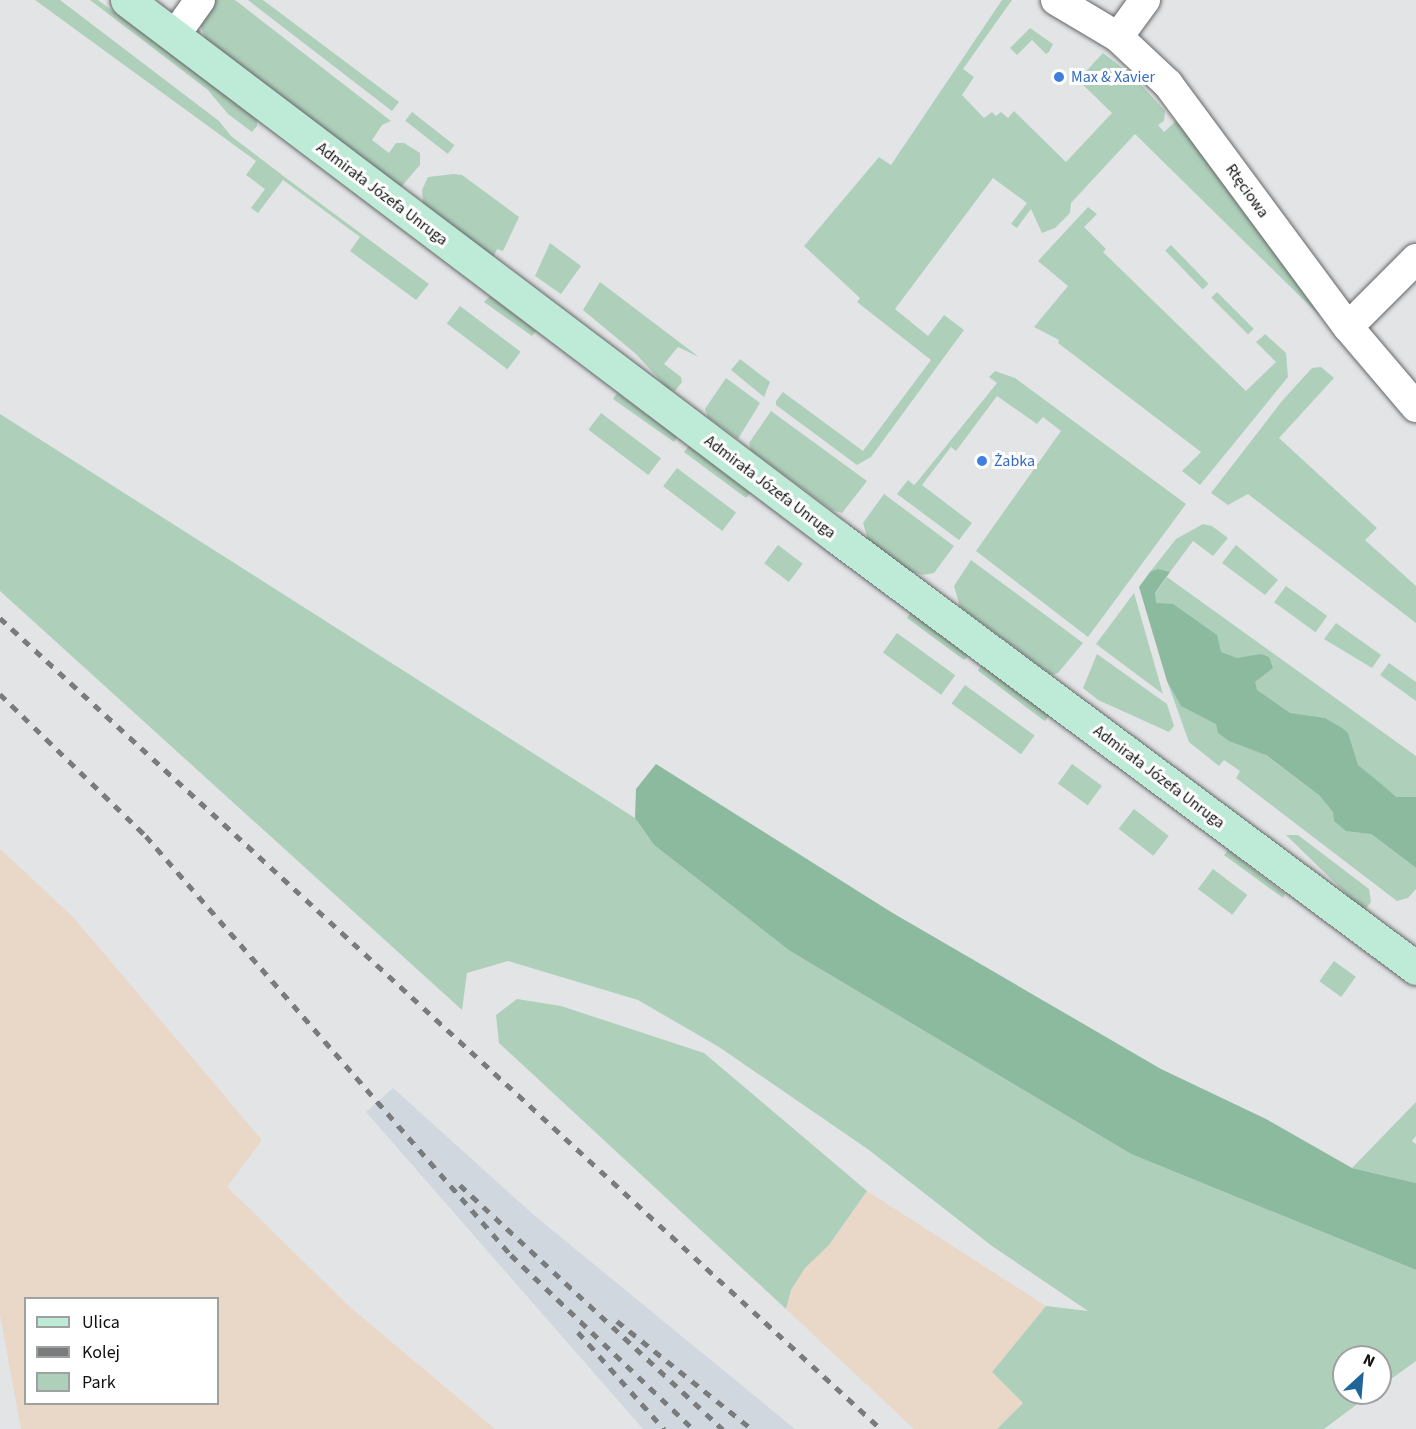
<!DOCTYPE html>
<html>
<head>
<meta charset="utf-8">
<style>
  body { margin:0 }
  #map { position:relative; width:1416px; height:1429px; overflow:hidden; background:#e3e4e6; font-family:"Source Sans 3",sans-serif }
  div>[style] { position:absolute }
  .built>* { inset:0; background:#d1d7df }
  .industrial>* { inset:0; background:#e9d7c7 }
  .green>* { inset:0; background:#aed0bb; transform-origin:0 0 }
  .forest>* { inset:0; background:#8cba9f }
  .roads { filter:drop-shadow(0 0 2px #656667) drop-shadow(0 0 2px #656667) }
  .street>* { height:30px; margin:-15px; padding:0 15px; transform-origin:15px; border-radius:15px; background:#fff }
  .secondary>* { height:33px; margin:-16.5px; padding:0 16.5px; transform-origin:16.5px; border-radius:16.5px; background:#beebd7 }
  .rail>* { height:4.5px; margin-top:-2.25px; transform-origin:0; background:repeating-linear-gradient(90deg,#7a7b7c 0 8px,transparent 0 16px) }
  .dots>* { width:16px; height:16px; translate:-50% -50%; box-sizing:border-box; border:3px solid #fff; border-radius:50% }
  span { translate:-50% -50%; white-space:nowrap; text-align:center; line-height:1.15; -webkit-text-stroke:6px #fff; paint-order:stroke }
  .shop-label { font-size:16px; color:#366cbe }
  .left { translate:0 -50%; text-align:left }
  .street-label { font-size:16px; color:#101111 }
  .legend { position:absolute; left:24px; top:1297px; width:195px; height:108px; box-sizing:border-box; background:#fff; border:2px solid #9fa0a0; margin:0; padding:8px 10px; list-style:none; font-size:18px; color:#101111 }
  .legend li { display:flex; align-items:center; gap:12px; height:30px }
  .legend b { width:30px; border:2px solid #9fa0a0 }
  .north { position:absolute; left:1332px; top:1345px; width:60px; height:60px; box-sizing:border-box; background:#fff; border:2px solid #9fa0a0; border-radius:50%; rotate:26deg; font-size:16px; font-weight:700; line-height:24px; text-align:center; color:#101111 }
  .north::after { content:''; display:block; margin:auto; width:21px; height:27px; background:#1f6599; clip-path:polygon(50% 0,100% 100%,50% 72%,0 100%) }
</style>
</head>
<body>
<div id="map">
  <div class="built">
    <div style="clip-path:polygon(393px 1088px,535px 1216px,795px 1429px,643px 1429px,366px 1112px)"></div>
  </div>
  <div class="industrial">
    <div style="clip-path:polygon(evenodd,0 849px,73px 917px,262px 1140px,227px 1187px,351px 1308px,495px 1429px,21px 1429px,0 1315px,0 849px,26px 1298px,218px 1298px,218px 1404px,26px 1404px,26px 1298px)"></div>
    <div style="clip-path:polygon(867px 1191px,1046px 1306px,992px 1372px,1023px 1403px,997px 1429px,914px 1429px,786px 1309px,791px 1290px,805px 1268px,829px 1245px)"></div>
  </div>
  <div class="green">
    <div style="clip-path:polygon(35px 0,60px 0,219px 121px,231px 136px,286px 178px,429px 284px,416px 300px,350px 251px,360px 237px,283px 180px,258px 213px,251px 208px,265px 189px,246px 175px,256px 161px)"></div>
    <div style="clip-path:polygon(90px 0,98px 0,222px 92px,257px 120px,257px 126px,252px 132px,228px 114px,208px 90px)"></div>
    <div style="clip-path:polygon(211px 0,235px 0,391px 121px,382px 125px,372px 140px,389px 153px,396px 143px,404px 143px,420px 153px,420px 165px,401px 187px,207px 42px,200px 25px)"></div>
    <div style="clip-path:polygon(248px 0,263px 0,399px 102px,392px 111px)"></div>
    <div style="clip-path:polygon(1002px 0,1012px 0,963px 69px,974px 77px,962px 95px,984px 118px,992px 112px,996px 116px,1001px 112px,1008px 118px,1014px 111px,1066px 162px,1112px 113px,1078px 80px,1103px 53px,1133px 76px,1165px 111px,1164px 121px,1158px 125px,1164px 132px,1177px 120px,1322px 318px,1135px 134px,1071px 203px,1070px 213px,1055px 228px,1042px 233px,1031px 209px,1017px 228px,1011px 224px,1027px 203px,993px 178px,895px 309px,928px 336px,944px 315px,964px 330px,871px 457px,857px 465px,776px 405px,776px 401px,783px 392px,863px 451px,931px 360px,857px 302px,860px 298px,804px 246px,879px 157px,891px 165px)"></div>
    <div style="clip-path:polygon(1030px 28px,1053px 44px,1049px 52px,1046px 54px,1032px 40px,1017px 55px,1010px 48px)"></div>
    <div style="left:412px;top:112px;width:54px;height:11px;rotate:38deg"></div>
    <div style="clip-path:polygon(454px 174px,462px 175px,519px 217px,503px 251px,497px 249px,493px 258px,423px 204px,422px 190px,428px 177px)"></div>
    <div style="clip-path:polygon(1088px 207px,1097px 214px,1084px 227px,1106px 249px,1103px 252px,1246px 391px,1276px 362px,1256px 342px,1262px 337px,1265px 334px,1286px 353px,1288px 377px,1200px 485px,1182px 471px,1201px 452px,1058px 343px,1059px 340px,1034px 327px,1068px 286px,1038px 261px)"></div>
    <div style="clip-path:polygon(550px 243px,581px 266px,561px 294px,535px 276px)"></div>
    <div style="left:1171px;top:245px;width:54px;height:8px;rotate:46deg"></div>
    <div style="clip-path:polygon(600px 282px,699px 357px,678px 347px,664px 364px,681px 377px,682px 382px,675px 391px,668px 389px,636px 354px,583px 310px)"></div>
    <div style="left:1217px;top:292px;width:52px;height:8px;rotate:45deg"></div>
    <div style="clip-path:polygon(490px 296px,536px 331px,532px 336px,484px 302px)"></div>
    <div style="left:460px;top:306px;width:76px;height:22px;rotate:37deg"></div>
    <div style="clip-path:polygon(740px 359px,770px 382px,764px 397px,731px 370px)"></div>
    <div style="clip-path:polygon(1321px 367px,1334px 378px,1279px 438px,1377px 528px,1365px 540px,1416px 586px,1416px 623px,1248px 494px,1228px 505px,1211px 493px,1282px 401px,1312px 368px)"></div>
    <div style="clip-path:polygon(995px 371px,1015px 378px,1186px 504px,1088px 637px,976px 551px,1061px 431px,1043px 417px,1037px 424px,997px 396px,956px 451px,951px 447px,922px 485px,972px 523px,959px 540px,897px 494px,908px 480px,914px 485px,917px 482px,997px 383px,989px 377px)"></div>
    <div style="clip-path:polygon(726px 378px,760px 403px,738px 439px,708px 417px,705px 409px)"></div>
    <div style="clip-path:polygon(617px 393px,677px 437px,674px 442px,613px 399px)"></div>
    <div style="clip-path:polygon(771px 411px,867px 481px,842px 513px,832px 510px,751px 450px,749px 443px)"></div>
    <div style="left:601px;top:413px;width:75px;height:21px;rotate:37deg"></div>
    <div style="clip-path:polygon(0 414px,635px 818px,654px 845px,790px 951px,1131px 1154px,1416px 1270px,1416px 1361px,1380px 1387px,1380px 1357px,1344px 1357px,1344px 1393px,1372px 1393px,1324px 1429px,997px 1429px,1023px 1403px,992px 1372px,1046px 1306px,1088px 1311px,992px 1246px,869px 1150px,719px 1047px,638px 1000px,508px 961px,467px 973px,462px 1010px,0 591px)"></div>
    <div style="clip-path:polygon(689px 446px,750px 493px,746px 498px,684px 452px)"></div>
    <div style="left:677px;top:468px;width:74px;height:23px;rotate:37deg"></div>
    <div style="clip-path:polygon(884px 494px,954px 546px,934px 573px,923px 575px,910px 571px,868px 540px,863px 523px)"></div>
    <div style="clip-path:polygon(1203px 524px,1212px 526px,1228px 538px,1213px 556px,1193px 541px,1170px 572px,1150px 572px,1176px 539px)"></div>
    <div style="left:778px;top:545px;width:31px;height:23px;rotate:37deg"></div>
    <div style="clip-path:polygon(1236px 545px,1278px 580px,1265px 595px,1222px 563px)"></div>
    <div style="clip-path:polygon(971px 560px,1083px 643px,1058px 673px,1052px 675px,960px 607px,954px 586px)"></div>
    <div style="clip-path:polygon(1167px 577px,1416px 756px,1416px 811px,1146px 606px)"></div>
    <div style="left:1286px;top:586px;width:51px;height:20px;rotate:36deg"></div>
    <div style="clip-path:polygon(1134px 593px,1163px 694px,1096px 644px)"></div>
    <div style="clip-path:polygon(911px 612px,968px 656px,964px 660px,907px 618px)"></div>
    <div style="clip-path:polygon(1336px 623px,1381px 655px,1372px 668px,1324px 639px)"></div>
    <div style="left:897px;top:633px;width:72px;height:24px;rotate:36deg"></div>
    <div style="clip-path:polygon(1097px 654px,1167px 704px,1174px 726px,1169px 732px,1098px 700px,1083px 688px)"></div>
    <div style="clip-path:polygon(1389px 663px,1416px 682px,1416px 701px,1380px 675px)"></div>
    <div style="left:982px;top:665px;width:84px;height:7px;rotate:37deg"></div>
    <div style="clip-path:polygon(1167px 681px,1416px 868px,1416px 889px,1408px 898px,1397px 901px,1236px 778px,1240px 771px,1224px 760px,1219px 766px,1189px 742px)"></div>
    <div style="left:965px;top:685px;width:86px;height:23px;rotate:36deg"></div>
    <div style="left:1072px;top:764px;width:37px;height:24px;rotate:36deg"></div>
    <div style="left:1134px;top:809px;width:44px;height:25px;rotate:38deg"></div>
    <div style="clip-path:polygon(1286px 835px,1298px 835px,1369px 889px,1371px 902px,1364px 911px)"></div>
    <div style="clip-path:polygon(1228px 850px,1285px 894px,1283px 898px,1224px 855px)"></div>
    <div style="left:1213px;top:869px;width:43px;height:25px;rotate:37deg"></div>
    <div style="left:1334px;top:961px;width:27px;height:25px;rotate:36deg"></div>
    <div style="clip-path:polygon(517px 999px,561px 1006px,704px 1053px,867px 1191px,829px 1245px,805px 1268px,791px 1290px,786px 1309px,499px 1043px,496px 1015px)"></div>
    <div style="clip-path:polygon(1416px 1102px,1416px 1136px,1412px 1141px,1416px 1144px,1416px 1183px,1352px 1168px)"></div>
  </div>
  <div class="forest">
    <div style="clip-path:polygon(1158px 569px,1170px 572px,1155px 593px,1156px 603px,1173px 604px,1217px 635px,1221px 652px,1237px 658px,1261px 654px,1269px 657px,1273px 668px,1255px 682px,1257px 690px,1290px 713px,1325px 718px,1342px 728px,1348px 733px,1358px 765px,1397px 797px,1416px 797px,1416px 868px,1371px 834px,1346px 831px,1334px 821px,1333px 812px,1320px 796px,1266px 755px,1229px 741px,1218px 733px,1216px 724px,1181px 706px,1167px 681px,1139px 587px,1150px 572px)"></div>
    <div style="clip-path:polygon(656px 764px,891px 912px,1161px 1069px,1266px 1119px,1352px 1168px,1416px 1183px,1416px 1270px,1131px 1154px,790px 951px,654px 845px,635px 818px,636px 789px)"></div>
  </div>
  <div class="roads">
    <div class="street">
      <div style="left:1056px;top:0;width:72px;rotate:30.8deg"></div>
      <div style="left:1118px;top:37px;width:69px;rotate:43.2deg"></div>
      <div style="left:1168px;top:84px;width:302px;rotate:53.5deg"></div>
      <div style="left:1348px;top:327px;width:105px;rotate:49.6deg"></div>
      <div style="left:175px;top:35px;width:43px;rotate:-54.5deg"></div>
      <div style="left:1118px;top:37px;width:46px;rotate:-53.9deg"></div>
      <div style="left:1348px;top:327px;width:96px;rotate:-45deg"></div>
    </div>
    <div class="secondary">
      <div style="left:127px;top:0;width:890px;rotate:37.1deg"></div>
      <div style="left:837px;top:537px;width:722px;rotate:36.66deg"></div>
    </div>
  </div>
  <div class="rail">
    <div style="left:0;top:618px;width:1197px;rotate:42.63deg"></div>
    <div style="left:0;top:694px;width:204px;rotate:44.2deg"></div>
    <div style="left:146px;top:836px;width:556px;rotate:48.94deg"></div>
    <div style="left:511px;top:1255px;width:252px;rotate:43.7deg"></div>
    <div style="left:460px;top:1185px;width:359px;rotate:42.9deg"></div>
    <div style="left:617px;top:1321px;width:173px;rotate:38.7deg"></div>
    <div style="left:578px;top:1332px;width:130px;rotate:48.4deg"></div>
  </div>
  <div class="dots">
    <div style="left:1059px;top:77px;background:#3f7fe0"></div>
    <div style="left:982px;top:461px;background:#3f7fe0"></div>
  </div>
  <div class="shop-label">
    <span class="left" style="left:1071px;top:77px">Max &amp; Xavier</span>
    <span class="left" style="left:994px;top:461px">Żabka</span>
  </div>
  <div class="street-label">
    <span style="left:1247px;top:191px;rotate:54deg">Rtęciowa</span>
    <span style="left:382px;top:194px;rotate:37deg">Admirała Józefa Unruga</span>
    <span style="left:770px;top:487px;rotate:37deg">Admirała Józefa Unruga</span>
    <span style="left:1159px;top:777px;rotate:37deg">Admirała Józefa Unruga</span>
  </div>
  <ul class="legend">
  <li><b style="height:8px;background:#beebd7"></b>Ulica</li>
  <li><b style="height:8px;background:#7a7b7c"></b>Kolej</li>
  <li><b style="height:16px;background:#aed0bb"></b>Park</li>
  </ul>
  <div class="north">N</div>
</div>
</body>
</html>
